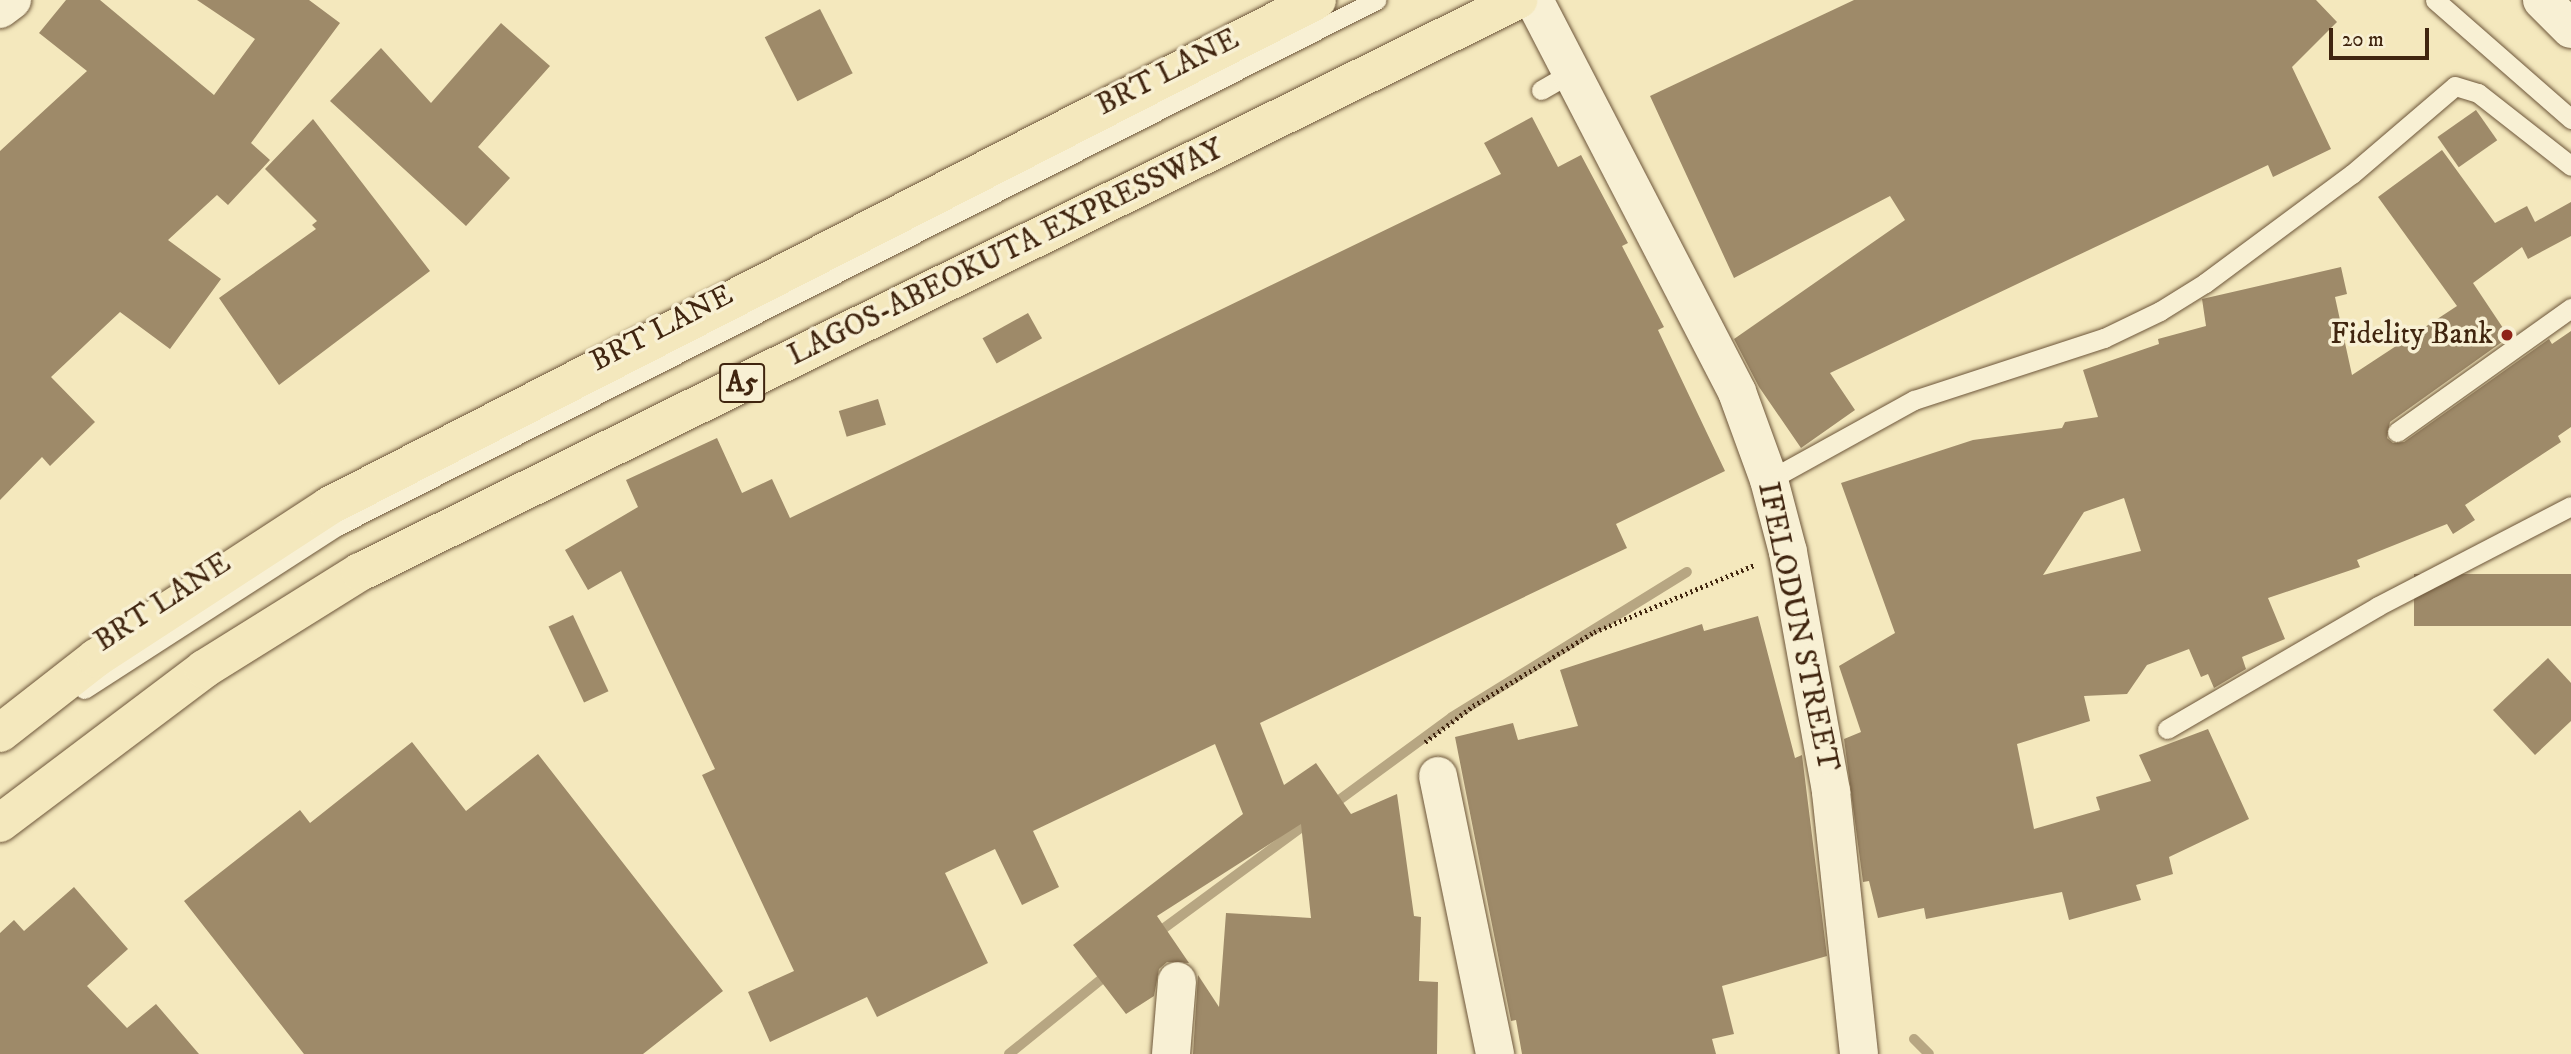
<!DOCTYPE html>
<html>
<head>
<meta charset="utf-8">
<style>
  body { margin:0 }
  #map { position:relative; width:2571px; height:1054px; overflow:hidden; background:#f4e8bd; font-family:"IM FELL DW Pica",serif }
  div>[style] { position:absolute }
  .stream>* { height:10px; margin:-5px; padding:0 5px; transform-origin:5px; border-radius:5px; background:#b7a682 }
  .building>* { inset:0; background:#9e8a69; transform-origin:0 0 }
  .path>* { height:4.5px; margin-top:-2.25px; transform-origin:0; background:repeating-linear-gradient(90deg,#40250f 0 2px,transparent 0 5.5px) }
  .roads { filter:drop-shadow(0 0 2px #6d563a) drop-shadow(0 0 2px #6d563a) }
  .lane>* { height:19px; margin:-9.5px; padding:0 9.5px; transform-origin:9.5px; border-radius:9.5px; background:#f8f0d4 }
  .street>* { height:38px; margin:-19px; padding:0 19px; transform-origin:19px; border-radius:19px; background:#f8f0d4 }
  .secondary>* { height:38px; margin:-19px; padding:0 19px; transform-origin:19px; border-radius:19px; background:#f8f0d4 }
  .highway>* { height:38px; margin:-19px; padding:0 19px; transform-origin:19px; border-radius:19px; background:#f4e8bd }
  .dots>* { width:19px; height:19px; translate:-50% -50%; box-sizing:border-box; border:4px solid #f8f0d4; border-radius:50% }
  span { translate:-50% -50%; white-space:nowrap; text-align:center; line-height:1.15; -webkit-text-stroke:7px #f8f0d4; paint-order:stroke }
  .shield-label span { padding:2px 5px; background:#f8f0d4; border:2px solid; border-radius:5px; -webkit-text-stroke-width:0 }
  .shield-label { font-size:28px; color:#40250f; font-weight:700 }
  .street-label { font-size:30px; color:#40250f }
  .poi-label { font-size:30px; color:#40250f }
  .right { translate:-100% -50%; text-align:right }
  .scale { position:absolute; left:2329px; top:28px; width:100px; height:32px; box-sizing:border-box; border:4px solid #40250f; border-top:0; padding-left:9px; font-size:21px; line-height:24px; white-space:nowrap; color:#40250f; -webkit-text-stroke:5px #f8f0d4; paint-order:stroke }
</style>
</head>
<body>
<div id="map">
  <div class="stream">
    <div style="left:1331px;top:806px;width:150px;rotate:-36.3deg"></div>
    <div style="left:1452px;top:717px;width:276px;rotate:-31.7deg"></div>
    <div style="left:1156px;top:934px;width:191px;rotate:-36.3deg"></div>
    <div style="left:1914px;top:1039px;width:21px;rotate:45deg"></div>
    <div style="left:1009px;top:1054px;width:129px;rotate:-39deg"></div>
  </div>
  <div class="building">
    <div style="clip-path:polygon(66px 0,100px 0,214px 95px,255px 39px,197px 0,309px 0,340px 23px,251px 143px,270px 160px,228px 205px,217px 195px,168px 240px,221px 279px,170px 349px,120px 312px,51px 377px,95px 422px,50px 466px,42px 457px,0 500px,0 151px,87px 71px,39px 33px)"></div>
    <div style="clip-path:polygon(1854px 0,2316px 0,2337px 22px,2292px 67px,2331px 149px,2273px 177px,2268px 165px,1830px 373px,1855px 410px,1801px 448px,1759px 387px,1734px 339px,1905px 220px,1890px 196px,1734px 278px,1650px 96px)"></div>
    <div style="left:820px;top:9px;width:72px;height:62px;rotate:63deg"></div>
    <div style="clip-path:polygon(501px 23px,550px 66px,478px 147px,510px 178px,466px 226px,330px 101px,381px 48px,431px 103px)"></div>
    <div style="left:2476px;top:110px;width:37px;height:47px;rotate:55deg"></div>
    <div style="clip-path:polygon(1532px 117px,1558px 167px,1581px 155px,1628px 243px,1622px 246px,1664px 327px,1658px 330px,1725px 471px,1616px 524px,1627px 548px,1260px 723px,1284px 785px,1316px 763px,1351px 814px,1397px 794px,1414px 916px,1421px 917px,1419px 981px,1438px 982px,1437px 1054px,1193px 1054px,1198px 975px,1219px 1007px,1226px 913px,1311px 918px,1301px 824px,1157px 916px,1189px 963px,1167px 962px,1159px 969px,1154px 996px,1126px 1014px,1073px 945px,1243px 814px,1215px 744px,1033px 831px,1059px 887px,1022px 905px,995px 849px,945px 873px,988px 963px,877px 1017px,867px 997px,770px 1042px,748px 992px,794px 971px,702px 775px,715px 769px,621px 571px,588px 590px,565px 550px,638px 507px,626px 480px,717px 438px,742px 493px,772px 479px,790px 518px,1501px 174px,1484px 143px)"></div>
    <div style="clip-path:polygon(313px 119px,430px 271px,279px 385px,219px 298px,316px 229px,312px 225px,317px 221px,265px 169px)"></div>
    <div style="clip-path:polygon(evenodd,2442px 150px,2495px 223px,2527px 206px,2535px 222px,2571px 202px,2571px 236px,2528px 259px,2522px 247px,2473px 283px,2509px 337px,2390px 422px,2387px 438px,2393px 443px,2404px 442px,2549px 339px,2552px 344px,2571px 331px,2571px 427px,2558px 436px,2561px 442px,2465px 505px,2475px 520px,2453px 534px,2447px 524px,2357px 560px,2360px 567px,2268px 598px,2285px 639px,2242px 657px,2246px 669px,2214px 688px,2208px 674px,2201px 677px,2189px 649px,2147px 665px,2127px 694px,2084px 696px,2090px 721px,2017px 744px,2034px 829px,2100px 810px,2096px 797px,2151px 781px,2139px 755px,2208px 729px,2249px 819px,2169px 857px,2173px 874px,2136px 885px,2141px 900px,2069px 920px,2062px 892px,1926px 919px,1924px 908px,1878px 918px,1869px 881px,1863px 882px,1844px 739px,1861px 732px,1839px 666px,1895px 633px,1841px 483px,1973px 440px,2062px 428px,2065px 422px,2098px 417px,2083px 370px,2159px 344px,2158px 339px,2206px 326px,2202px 299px,2341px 267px,2347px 294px,2335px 297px,2352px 375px,2457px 306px,2378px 197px,2442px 150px,2124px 498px,2141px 551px,2043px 575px,2084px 512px,2124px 498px)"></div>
    <div style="left:1028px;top:313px;width:29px;height:52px;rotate:61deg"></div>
    <div style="left:878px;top:399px;width:27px;height:41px;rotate:73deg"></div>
    <div style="left:2571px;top:574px;width:52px;height:157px;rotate:90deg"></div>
    <div style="left:573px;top:615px;width:84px;height:27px;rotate:65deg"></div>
    <div style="clip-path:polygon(1758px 616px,1795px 758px,1802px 755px,1827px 956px,1722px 986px,1734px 1034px,1712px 1039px,1716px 1054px,1522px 1054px,1516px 1020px,1511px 1021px,1455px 737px,1513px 723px,1518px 740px,1578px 726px,1560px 670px,1702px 624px,1704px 631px)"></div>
    <div style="clip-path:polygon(2548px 658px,2571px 683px,2571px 721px,2535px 755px,2493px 710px)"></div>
    <div style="clip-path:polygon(412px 742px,466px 811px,538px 754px,723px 991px,643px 1054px,304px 1054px,184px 901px,300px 810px,310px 823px)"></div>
    <div style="clip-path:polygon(74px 887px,128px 949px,87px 986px,127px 1028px,156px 1004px,199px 1054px,0 1054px,0 933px,14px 920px,24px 931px)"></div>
  </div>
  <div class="path">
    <div style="left:1425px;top:742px;width:60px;rotate:-36.9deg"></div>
    <div style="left:1473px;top:706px;width:142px;rotate:-31.4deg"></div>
    <div style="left:1594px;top:632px;width:173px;rotate:-22.7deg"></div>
  </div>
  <div class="roads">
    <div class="lane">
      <div style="left:2435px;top:0;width:181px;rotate:41.2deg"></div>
      <div style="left:1541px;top:90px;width:36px;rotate:-30deg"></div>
      <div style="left:2397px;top:432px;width:214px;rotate:-35.5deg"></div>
      <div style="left:1769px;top:480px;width:166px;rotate:-28.9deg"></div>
      <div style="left:1914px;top:400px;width:200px;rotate:-18.1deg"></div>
      <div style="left:2104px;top:338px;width:62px;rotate:-25.7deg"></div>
      <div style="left:2160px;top:311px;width:53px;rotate:-31.9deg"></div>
      <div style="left:2205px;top:283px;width:183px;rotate:-36.6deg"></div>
      <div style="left:2352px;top:174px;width:135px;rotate:-40.5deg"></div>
      <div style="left:2455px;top:86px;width:24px;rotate:17deg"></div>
      <div style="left:2478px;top:93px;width:118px;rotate:38.1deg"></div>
      <div style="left:84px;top:689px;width:301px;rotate:-32.8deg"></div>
      <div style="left:337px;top:526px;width:1165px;rotate:-26.85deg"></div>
      <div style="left:2167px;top:729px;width:244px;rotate:-30.2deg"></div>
      <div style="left:2378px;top:606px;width:217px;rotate:-27.4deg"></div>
    </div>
    <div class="street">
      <div style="left:1534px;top:0;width:441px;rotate:62.6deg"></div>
      <div style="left:1737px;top:392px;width:94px;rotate:70deg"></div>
      <div style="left:1769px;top:480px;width:74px;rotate:75.2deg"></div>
      <div style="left:1788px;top:552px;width:244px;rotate:79.8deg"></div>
      <div style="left:1831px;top:792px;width:263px;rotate:83.9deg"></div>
      <div style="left:0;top:9px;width:15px;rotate:-37deg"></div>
      <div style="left:1438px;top:776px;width:284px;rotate:78.4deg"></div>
      <div style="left:1171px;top:1054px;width:73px;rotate:-85.3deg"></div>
    </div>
    <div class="secondary">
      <div style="left:2542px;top:0;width:41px;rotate:45deg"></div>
    </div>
    <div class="highway">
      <div style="left:0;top:733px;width:122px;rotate:-38deg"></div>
      <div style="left:96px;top:658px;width:278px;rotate:-33.1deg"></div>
      <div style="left:329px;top:506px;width:1110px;rotate:-27.12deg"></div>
      <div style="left:0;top:823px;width:256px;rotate:-37deg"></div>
      <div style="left:204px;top:669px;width:184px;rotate:-31.9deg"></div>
      <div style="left:360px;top:572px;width:1292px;rotate:-26.29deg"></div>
    </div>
  </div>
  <div class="dots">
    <div style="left:2507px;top:335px;background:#8f2418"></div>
  </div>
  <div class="shield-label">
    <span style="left:742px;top:383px">A5</span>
  </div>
  <div class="street-label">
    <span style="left:1168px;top:73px;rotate:-27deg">BRT LANE</span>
    <span style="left:1006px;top:253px;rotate:-26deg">LAGOS-ABEOKUTA EXPRESSWAY</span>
    <span style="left:662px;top:329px;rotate:-27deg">BRT LANE</span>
    <span style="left:163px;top:603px;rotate:-33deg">BRT LANE</span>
    <span style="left:1797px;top:627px;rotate:78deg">IFELODUN STREET</span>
  </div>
  <div class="poi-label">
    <span class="right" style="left:2493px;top:335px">Fidelity Bank</span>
  </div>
  <div class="scale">20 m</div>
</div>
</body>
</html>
